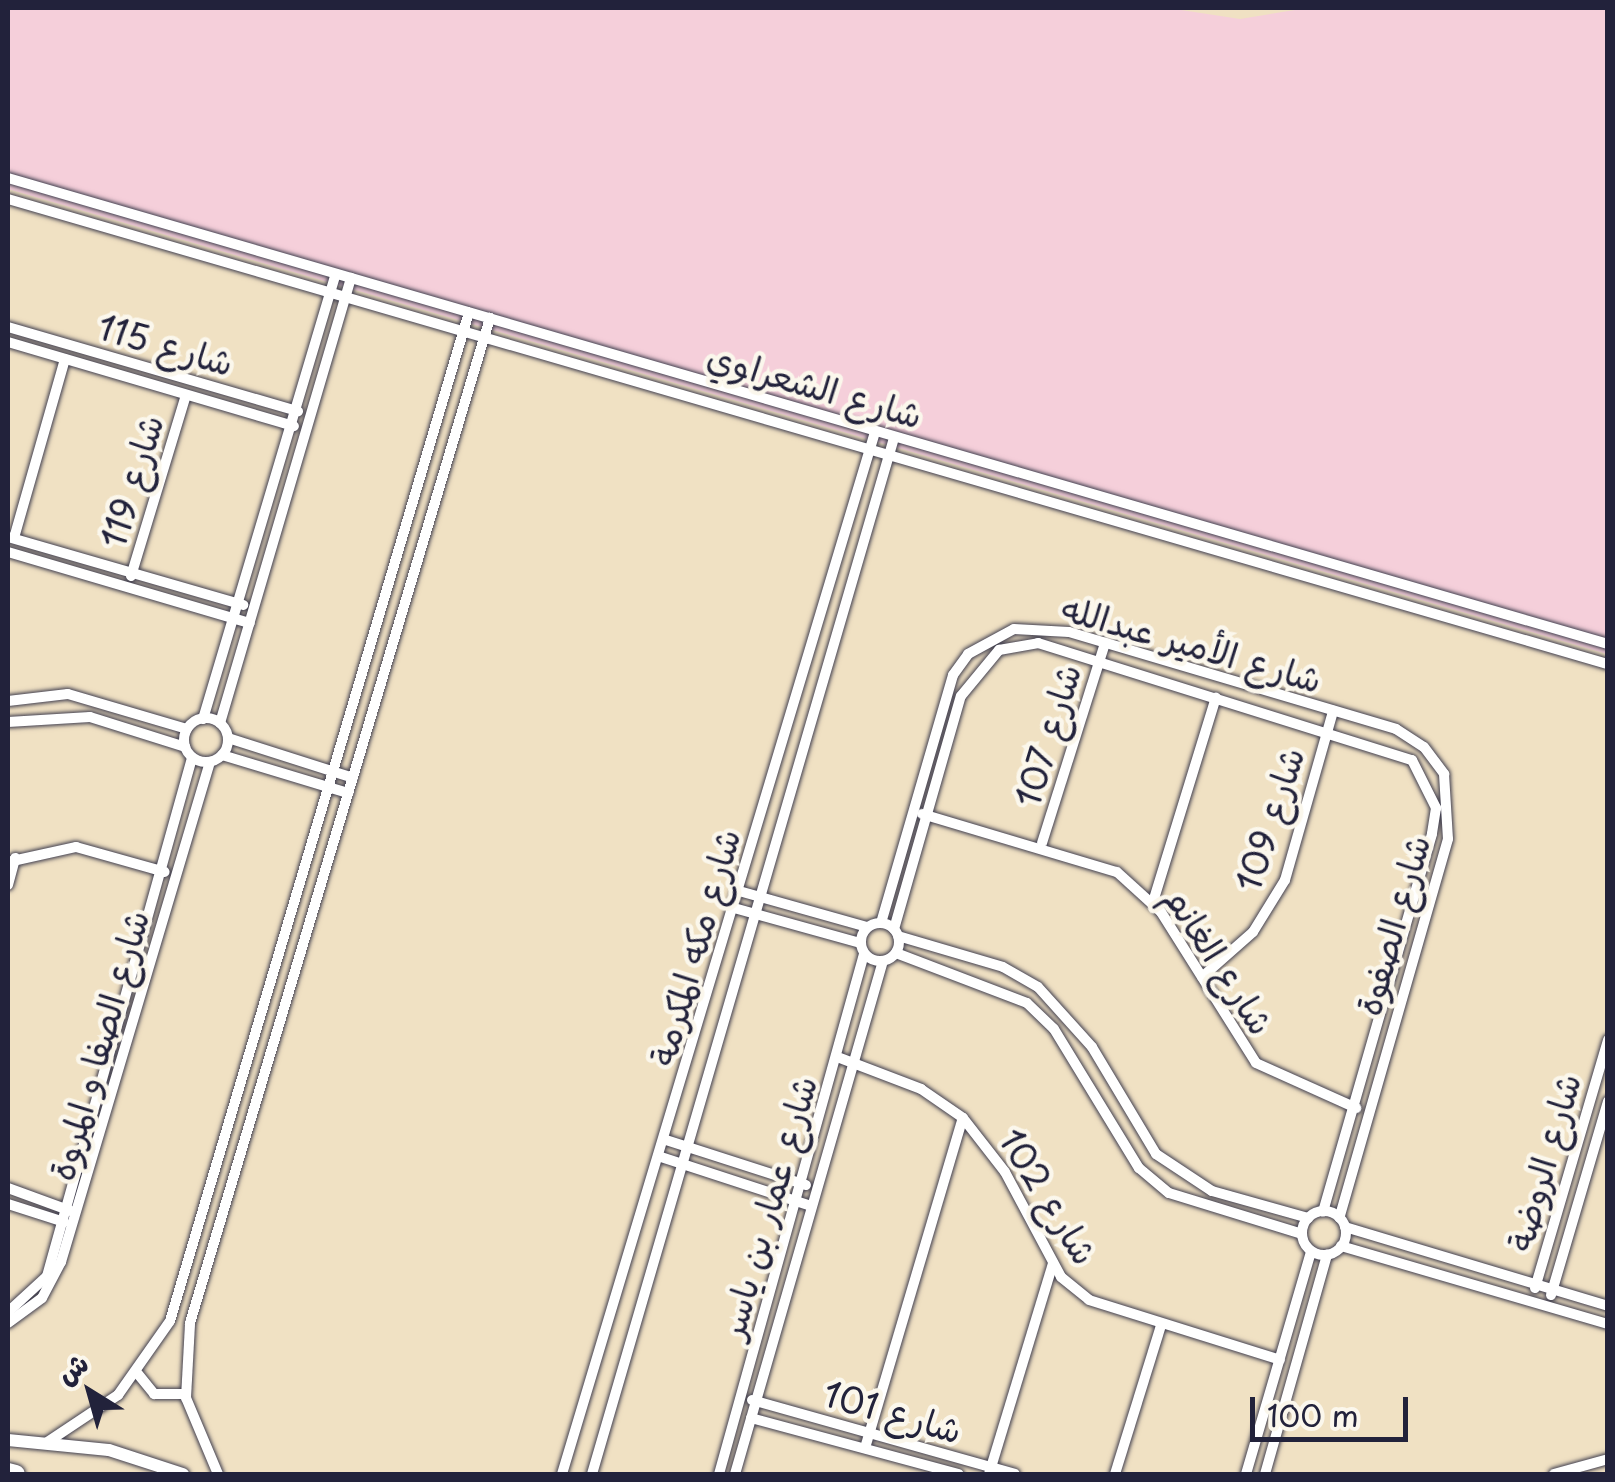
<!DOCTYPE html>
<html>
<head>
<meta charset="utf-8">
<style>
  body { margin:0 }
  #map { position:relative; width:1615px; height:1482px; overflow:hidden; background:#f0e1c3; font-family:"Playpen Sans","Playpen Sans Arabic",sans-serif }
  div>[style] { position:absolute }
  .built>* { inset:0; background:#f5cfda }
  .roads { filter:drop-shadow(0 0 2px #413f4f) drop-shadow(0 0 2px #413f4f) }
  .minor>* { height:10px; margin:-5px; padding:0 5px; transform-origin:5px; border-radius:5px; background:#fff }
  .minor>.ring { margin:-5px; padding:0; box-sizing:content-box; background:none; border:10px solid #fff; border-radius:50% }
  .tertiary>* { height:12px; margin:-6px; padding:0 6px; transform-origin:6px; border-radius:6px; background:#fff }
  .trunk>* { height:18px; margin:-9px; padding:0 9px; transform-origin:9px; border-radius:9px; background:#fff }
  span { translate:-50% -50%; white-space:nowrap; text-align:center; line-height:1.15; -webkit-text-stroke:9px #fbf7ec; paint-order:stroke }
  .street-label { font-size:35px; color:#22223b }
  .frame { position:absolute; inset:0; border:10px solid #22223b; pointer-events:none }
  .north { position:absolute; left:40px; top:1342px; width:100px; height:100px; -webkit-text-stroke:8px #fbf7ec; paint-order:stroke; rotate:323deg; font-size:28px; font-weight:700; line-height:40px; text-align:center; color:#22223b }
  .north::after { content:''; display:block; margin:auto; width:35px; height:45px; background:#22223b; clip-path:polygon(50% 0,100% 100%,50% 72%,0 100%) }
  .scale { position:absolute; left:1250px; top:1397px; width:158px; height:45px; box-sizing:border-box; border:5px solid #22223b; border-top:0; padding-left:12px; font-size:30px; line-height:35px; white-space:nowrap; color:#22223b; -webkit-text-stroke:8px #fbf7ec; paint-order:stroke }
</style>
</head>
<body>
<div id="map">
  <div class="built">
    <div style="clip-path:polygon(8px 8px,1168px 8px,1240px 19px,1307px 8px,1607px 8px,1607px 654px,8px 189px)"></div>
  </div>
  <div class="roads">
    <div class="minor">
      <div style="left:8px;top:178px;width:1666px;rotate:16.24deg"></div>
      <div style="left:8px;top:199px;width:1666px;rotate:16.21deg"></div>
      <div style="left:8px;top:327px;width:302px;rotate:16.2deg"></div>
      <div style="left:8px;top:342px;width:298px;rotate:16.4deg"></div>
      <div style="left:8px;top:537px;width:245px;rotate:16.1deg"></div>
      <div style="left:14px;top:538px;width:186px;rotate:-74.1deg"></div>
      <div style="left:8px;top:552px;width:252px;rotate:16.4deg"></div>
      <div style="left:131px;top:576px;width:189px;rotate:-73.1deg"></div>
      <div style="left:8px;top:701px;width:60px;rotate:-6.7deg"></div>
      <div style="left:68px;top:694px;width:124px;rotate:16.4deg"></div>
      <div class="ring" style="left:184px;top:718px;width:34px;height:34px"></div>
      <div style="left:203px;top:719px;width:464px;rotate:-73.4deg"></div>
      <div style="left:8px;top:722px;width:82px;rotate:-3.5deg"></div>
      <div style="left:90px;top:717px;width:100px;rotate:17.5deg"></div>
      <div style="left:220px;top:723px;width:464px;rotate:-73.6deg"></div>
      <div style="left:228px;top:738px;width:131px;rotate:17.7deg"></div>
      <div style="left:222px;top:755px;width:132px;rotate:16.8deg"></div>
      <div style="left:922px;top:814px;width:203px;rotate:16.6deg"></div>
      <div style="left:1117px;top:872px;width:59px;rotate:42.3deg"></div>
      <div style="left:1161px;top:912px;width:178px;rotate:57.8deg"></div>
      <div style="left:1256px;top:1063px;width:110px;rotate:24.2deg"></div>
      <div style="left:1042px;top:843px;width:210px;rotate:-72.5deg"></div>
      <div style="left:8px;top:862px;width:70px;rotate:-12.4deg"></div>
      <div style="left:76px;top:847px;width:92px;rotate:15.7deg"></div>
      <div style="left:8px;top:885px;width:28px;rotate:-75deg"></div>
      <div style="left:739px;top:891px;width:133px;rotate:15.7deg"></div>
      <div style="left:1153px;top:902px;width:214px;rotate:-72.9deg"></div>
      <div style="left:734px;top:908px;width:131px;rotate:15.5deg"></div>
      <div class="ring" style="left:861px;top:923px;width:28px;height:28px"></div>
      <div style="left:881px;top:923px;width:258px;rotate:-73.8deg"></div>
      <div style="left:953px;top:675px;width:26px;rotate:-54deg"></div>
      <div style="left:968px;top:654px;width:52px;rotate:-28.5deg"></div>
      <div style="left:1014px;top:629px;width:55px;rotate:3.1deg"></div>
      <div style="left:1069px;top:632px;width:341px;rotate:16.5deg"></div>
      <div style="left:1396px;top:729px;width:33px;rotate:33deg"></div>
      <div style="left:1424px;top:747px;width:34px;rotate:53deg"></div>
      <div style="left:1444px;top:774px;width:65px;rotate:86.5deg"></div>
      <div style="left:1448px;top:839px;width:394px;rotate:106deg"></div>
      <div style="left:894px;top:929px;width:242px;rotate:-74deg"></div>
      <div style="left:961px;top:696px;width:60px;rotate:-50.4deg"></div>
      <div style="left:999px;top:650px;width:40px;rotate:-10deg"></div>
      <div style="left:1038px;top:643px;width:392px;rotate:17.4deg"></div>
      <div style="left:1412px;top:760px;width:54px;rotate:63.4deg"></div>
      <div style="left:1436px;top:808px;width:26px;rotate:99deg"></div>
      <div style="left:1432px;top:834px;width:393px;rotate:106.1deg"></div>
      <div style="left:898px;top:936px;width:109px;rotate:16.4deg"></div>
      <div style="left:1003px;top:967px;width:40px;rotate:29.7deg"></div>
      <div style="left:1038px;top:987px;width:81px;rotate:48deg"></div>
      <div style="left:1092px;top:1047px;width:125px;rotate:59.1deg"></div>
      <div style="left:1156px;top:1154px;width:67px;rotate:33.5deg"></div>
      <div style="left:1212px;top:1191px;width:100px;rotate:15.7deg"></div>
      <div style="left:896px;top:953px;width:140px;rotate:20.9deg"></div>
      <div style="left:1027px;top:1003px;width:37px;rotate:44deg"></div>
      <div style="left:1054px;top:1029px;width:163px;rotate:58.6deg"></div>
      <div style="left:1139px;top:1168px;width:39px;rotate:40deg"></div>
      <div style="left:1169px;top:1193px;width:139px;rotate:17.1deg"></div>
      <div style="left:1202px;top:977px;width:68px;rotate:-41.4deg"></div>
      <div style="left:1253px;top:932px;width:61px;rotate:-58.4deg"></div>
      <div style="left:1285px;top:880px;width:176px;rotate:-74.1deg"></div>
      <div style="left:840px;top:1058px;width:87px;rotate:20.9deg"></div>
      <div style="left:921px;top:1089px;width:51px;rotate:34.6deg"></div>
      <div style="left:963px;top:1118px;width:68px;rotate:52.1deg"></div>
      <div style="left:1005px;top:1172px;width:119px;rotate:61.9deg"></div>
      <div style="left:1061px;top:1277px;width:36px;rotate:39deg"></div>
      <div style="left:1089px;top:1300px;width:200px;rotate:17.4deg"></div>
      <div style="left:666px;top:1140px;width:147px;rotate:17.8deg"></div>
      <div style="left:661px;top:1157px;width:158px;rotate:18.1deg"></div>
      <div style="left:8px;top:1188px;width:67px;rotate:20.1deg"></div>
      <div style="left:8px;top:1204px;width:59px;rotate:17.8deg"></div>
      <div class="ring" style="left:1302px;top:1211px;width:34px;height:34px"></div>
      <div style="left:1345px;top:1227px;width:275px;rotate:16.7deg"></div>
      <div style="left:1341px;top:1246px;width:278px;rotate:16.3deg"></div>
      <div style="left:1535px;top:1288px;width:259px;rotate:-73.6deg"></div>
      <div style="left:1551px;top:1295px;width:202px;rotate:-73.6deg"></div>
      <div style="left:8px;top:1312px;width:53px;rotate:-42.7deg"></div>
      <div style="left:47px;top:1276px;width:538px;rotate:-74.36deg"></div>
      <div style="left:8px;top:1323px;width:42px;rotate:-36.3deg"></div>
      <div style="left:42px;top:1298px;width:41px;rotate:-62.2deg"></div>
      <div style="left:61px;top:1262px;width:522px;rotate:-73.41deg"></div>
      <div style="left:138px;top:1374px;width:26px;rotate:51deg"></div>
      <div style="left:154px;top:1394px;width:32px"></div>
      <div style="left:752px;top:1400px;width:273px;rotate:15.7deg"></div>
      <div style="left:751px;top:1418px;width:215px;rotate:15.1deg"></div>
      <div style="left:46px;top:1443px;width:87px;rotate:-33.7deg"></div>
      <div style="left:118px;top:1395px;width:90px;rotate:-54.9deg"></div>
      <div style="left:170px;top:1321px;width:1052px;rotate:-73.49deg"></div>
      <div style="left:865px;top:1448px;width:344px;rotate:-73.5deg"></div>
      <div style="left:218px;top:1474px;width:82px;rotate:-112.8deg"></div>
      <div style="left:186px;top:1398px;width:75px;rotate:-86.9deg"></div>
      <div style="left:190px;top:1323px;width:1049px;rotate:-73.38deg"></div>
      <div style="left:562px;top:1474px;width:1088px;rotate:-73.28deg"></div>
      <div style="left:592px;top:1474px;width:1079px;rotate:-73.75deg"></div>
      <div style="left:719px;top:1474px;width:540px;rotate:-74.42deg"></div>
      <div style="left:735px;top:1474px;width:534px;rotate:-73.91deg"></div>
      <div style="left:989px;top:1474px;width:220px;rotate:-73.1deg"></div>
      <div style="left:1115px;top:1474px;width:156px;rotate:-72.8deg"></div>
      <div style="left:1246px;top:1474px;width:232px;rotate:-73.7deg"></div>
      <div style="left:1265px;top:1474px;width:228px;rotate:-74.2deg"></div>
      <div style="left:1554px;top:1474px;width:56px;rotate:-15.5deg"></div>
    </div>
    <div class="tertiary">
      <div style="left:8px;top:1440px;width:101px;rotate:5.7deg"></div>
      <div style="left:109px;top:1450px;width:78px;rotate:18deg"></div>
    </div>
    <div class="trunk">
      <div style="left:8px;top:1472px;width:8px;rotate:14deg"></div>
    </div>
  </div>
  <div class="street-label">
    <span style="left:166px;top:344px;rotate:16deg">شارع 115</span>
    <span style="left:815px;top:385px;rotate:16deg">شارع الشعراوي</span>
    <span style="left:131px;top:481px;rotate:-73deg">شارع 119</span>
    <span style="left:1192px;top:643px;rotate:16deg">شارع الأمير عبدالله</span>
    <span style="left:1047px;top:735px;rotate:-73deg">شارع 107</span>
    <span style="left:1269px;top:819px;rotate:-72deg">شارع 109</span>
    <span style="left:1392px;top:925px;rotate:-74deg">شارع الصفوة</span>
    <span style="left:694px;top:947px;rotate:-74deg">شارع مكه المكرمة</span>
    <span style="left:1220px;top:960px;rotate:57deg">شارع الغانم</span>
    <span style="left:98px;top:1045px;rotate:-74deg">شارع الصفا و المروة</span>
    <span style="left:1543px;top:1162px;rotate:-74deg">شارع الروضة</span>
    <span style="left:1049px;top:1196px;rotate:58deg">شارع 102</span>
    <span style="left:767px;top:1207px;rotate:-74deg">شارع عمار بن ياسر</span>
    <span style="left:893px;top:1411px;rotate:16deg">شارع 101</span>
  </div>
  <div class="frame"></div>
  <div class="north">ش</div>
  <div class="scale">100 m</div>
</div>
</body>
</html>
